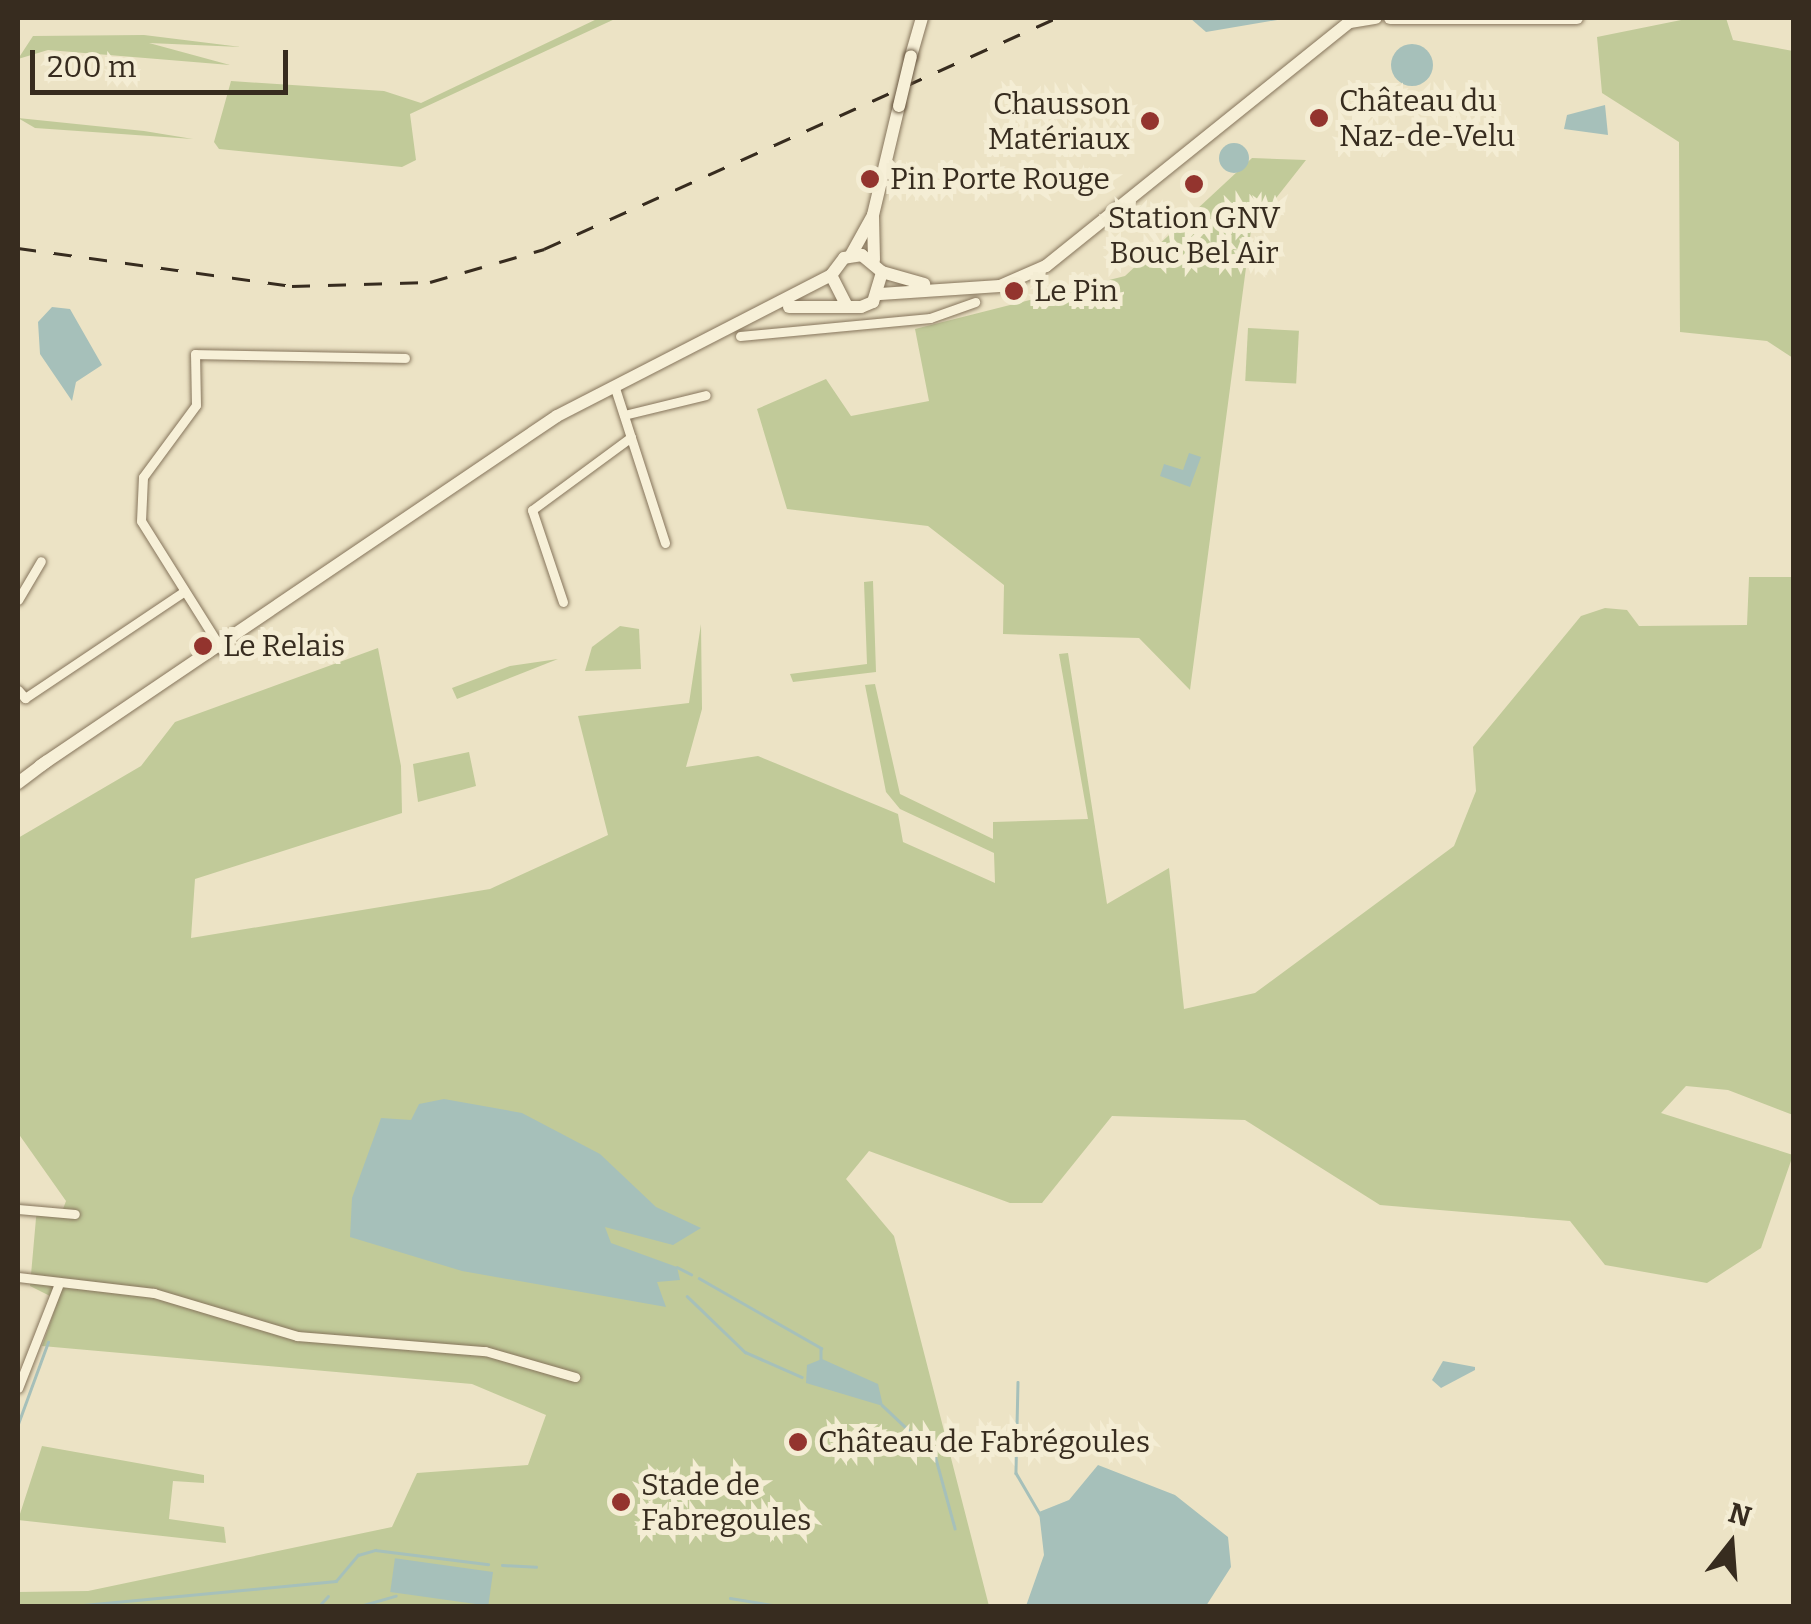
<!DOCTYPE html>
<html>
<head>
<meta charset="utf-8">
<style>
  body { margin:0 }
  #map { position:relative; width:1811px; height:1624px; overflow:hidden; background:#ece3c5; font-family:Bitter,serif }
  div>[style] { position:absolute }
  .green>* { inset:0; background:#c1ca99; transform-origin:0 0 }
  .water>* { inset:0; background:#a6c0ba; transform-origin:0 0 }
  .round { border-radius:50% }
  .stream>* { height:2.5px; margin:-1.25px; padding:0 1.25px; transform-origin:1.25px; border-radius:1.25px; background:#a6c0ba }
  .roads { filter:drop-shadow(0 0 2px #86755c) drop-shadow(0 0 2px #86755c) }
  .street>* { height:9px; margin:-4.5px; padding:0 4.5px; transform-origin:4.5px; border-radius:4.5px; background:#f7f0d8 }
  .secondary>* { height:12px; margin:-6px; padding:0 6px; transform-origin:6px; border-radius:6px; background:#f7f0d8 }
  .rail>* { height:2.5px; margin-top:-1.25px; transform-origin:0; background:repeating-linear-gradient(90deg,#372c1f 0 18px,transparent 0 36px) }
  .bridges { filter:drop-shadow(0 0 2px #68563f) drop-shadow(0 0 2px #68563f) }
  .secondary-bridge>* { height:12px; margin:-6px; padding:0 6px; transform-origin:6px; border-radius:6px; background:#f7f0d8 }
  .dots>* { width:28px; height:28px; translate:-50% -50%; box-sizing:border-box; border:5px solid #f4edd4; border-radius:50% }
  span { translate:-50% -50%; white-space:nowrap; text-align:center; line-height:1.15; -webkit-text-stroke:10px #f4edd4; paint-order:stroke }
  .poi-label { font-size:30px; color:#372c1f }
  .left { translate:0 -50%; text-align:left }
  .right { translate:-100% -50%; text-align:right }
  .frame { position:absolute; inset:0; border:20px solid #372c1f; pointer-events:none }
  .north { position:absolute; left:1681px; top:1494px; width:100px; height:100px; -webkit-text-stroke:8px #f4edd4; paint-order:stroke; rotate:17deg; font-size:28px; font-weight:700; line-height:40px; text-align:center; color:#372c1f }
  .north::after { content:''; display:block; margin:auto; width:35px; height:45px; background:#372c1f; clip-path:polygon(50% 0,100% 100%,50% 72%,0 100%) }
  .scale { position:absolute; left:30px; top:50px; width:258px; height:45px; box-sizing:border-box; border:5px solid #372c1f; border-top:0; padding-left:12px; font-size:30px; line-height:35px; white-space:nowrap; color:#372c1f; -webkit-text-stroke:8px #f4edd4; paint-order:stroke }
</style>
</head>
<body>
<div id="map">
  <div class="green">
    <div style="clip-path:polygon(599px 18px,617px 18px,410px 114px,416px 160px,402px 167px,219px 149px,214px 142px,231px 81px,384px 91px,421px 103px)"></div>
    <div style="clip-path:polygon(1691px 18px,1726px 18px,1733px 40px,1793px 51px,1793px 358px,1767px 341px,1680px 332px,1679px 142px,1602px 93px,1597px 37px)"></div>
    <div style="clip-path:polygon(144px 35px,241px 47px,149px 43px,230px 65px,48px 50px,18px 59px,33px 36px)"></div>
    <div style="clip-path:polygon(18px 118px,144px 131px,193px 139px,35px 128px)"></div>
    <div style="clip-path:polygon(1252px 158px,1306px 160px,1251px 230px,1190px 690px,1139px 638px,1003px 634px,1004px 585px,928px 526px,787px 509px,757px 409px,826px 379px,851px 416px,929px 401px,915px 329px,1125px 276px)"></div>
    <div style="left:1248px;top:328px;width:51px;height:53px;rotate:3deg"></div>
    <div style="clip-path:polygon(1749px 577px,1793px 577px,1793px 1115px,1728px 1090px,1686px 1086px,1661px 1113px,1793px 1155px,1761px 1248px,1707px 1283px,1605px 1265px,1570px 1221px,1380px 1205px,1245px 1120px,1112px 1116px,1042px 1203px,1010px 1203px,869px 1151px,846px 1179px,894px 1236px,989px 1606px,18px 1606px,18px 1592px,88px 1591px,392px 1527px,417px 1473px,528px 1465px,546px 1415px,472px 1384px,42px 1346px,58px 1300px,30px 1286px,37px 1207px,63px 1209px,66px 1201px,18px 1133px,18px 838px,141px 766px,175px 722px,378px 648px,401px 766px,402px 813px,195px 879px,191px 938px,490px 889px,608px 835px,578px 716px,689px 703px,701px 624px,702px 709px,686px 767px,758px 756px,898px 814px,903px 842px,995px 883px,994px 853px,900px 809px,886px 792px,865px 685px,875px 684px,900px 794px,993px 839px,993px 822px,1088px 819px,1059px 654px,1068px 653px,1107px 904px,1169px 868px,1184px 1009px,1255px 993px,1454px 846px,1476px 791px,1473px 747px,1581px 616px,1605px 608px,1627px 610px,1639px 626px,1747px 625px)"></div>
    <div style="clip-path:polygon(873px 581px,876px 672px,793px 682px,790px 674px,867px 664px,864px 582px)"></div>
    <div style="clip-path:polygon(620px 626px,639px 629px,641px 669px,585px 671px,592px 647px)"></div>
    <div style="clip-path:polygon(558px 659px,457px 699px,452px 688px,510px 666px)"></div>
    <div style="clip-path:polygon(469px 752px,476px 786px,418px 802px,413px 764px)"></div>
    <div style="clip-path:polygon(42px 1446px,204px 1475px,204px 1483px,173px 1481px,169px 1519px,224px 1527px,226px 1543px,18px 1520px)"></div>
  </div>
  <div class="water">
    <div style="clip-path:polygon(1190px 18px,1289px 18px,1206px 32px)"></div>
    <div class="round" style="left:1391px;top:44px;width:42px;height:42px"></div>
    <div style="clip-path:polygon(1605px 105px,1608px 135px,1564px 129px,1567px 115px)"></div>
    <div class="round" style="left:1219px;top:143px;width:30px;height:30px"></div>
    <div style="clip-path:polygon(52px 307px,70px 309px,102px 365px,76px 382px,72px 401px,40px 354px,38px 322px)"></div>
    <div style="clip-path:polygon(1189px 453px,1201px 457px,1190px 487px,1160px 476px,1164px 464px,1183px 470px)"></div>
    <div style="clip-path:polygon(444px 1099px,522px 1113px,600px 1154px,656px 1207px,701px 1228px,673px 1245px,605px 1227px,611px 1243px,677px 1267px,680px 1280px,657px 1282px,666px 1307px,462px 1271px,350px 1237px,352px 1198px,381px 1118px,411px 1120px,419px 1104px)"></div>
    <div style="clip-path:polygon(822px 1359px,878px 1384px,883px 1406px,806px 1383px,807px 1365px)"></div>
    <div style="clip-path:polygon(1443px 1361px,1475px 1367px,1475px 1370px,1441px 1388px,1432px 1380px)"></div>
    <div style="clip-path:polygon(1098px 1465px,1175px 1495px,1228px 1537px,1231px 1567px,1206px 1606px,1026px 1606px,1044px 1555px,1039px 1512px,1069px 1500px)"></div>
    <div style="left:493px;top:1572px;width:34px;height:99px;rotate:98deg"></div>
  </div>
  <div class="stream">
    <div style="left:677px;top:1267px;width:16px;rotate:27deg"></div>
    <div style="left:699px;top:1278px;width:141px;rotate:29.8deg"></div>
    <div style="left:821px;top:1348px;width:14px;rotate:90deg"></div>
    <div style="left:687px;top:1296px;width:81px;rotate:44deg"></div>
    <div style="left:745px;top:1352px;width:62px;rotate:23.7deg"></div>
    <div style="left:1018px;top:1382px;width:91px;rotate:91.3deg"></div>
    <div style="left:1016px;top:1473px;width:48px;rotate:59.7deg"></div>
    <div style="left:882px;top:1405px;width:73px;rotate:43.3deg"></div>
    <div style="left:935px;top:1455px;width:76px;rotate:74.7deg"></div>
    <div style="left:18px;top:1424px;width:87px;rotate:-69.9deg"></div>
    <div style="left:502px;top:1565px;width:34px;rotate:3deg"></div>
    <div style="left:730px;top:1598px;width:50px;rotate:9.3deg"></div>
    <div style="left:73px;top:1606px;width:264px;rotate:-5.4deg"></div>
    <div style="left:336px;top:1581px;width:34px;rotate:-50deg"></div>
    <div style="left:358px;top:1555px;width:18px;rotate:-16deg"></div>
    <div style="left:375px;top:1550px;width:114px;rotate:7.1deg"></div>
    <div style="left:319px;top:1606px;width:13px;rotate:-48deg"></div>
    <div style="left:360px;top:1606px;width:37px;rotate:-16deg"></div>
  </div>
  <div class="roads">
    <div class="street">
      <div style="left:740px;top:336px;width:191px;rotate:-5.4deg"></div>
      <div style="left:930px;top:318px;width:48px;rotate:-19.6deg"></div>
      <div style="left:614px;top:385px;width:166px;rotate:72.1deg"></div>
      <div style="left:624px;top:415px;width:84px;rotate:-13.7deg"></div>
      <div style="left:18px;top:600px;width:45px;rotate:-59.5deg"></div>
      <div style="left:563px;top:602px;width:97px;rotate:-108.6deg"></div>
      <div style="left:532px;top:510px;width:123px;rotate:-36.4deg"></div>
      <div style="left:222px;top:650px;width:152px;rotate:-122.1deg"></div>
      <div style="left:141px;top:521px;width:44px;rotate:-87.4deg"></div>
      <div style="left:143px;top:477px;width:89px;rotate:-53.6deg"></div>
      <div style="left:196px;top:405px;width:51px;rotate:-91.1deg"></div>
      <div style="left:195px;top:354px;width:210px;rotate:1.1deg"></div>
      <div style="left:18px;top:690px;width:11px;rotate:49deg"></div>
      <div style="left:25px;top:698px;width:189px;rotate:-33.8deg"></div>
      <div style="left:18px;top:1209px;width:57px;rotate:5deg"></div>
      <div style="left:18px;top:1277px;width:137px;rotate:6.7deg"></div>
      <div style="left:154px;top:1293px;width:149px;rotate:16.7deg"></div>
      <div style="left:297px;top:1336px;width:189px;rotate:4.6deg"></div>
      <div style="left:485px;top:1351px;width:94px;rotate:16.1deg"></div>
      <div style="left:18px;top:1388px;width:110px;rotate:-68.6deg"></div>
    </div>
    <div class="secondary">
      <div style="left:1390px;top:18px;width:187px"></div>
      <div style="left:911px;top:56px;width:40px;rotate:-74deg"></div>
      <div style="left:851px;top:255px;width:43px;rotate:-61.1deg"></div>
      <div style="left:874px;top:260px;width:45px;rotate:-91.3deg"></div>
      <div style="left:873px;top:215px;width:112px;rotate:-76.6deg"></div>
      <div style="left:882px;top:272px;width:44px;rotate:15.9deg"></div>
      <div style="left:880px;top:294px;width:120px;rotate:-3.8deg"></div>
      <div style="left:1000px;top:286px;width:50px;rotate:-23.5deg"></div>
      <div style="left:1046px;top:266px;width:390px;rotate:-38.8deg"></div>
      <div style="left:1350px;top:22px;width:26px;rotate:-9deg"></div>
      <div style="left:789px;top:307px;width:72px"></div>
      <div style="left:861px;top:307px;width:13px;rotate:-23deg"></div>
      <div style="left:873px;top:302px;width:31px;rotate:-73deg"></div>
      <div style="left:882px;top:272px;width:26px;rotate:-140deg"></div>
      <div style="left:862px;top:255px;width:18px;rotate:171deg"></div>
      <div style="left:844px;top:258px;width:21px;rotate:127deg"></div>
      <div style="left:831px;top:275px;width:34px;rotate:63deg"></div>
      <div style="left:40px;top:766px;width:624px;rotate:-34.1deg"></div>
      <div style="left:557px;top:416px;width:308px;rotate:-27.2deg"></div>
      <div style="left:18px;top:783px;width:36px;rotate:-37deg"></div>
    </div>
  </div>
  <div class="rail">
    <div style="left:18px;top:248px;width:277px;rotate:7.9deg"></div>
    <div style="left:292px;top:286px;width:138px;rotate:-1.7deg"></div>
    <div style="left:430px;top:282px;width:119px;rotate:-16.1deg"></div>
    <div style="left:544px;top:249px;width:562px;rotate:-24.28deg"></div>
  </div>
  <div class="bridges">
    <div class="secondary-bridge">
      <div style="left:899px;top:106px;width:51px;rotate:-76.5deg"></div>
    </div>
  </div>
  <div class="dots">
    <div style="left:1319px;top:118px;background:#93342e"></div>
    <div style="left:1150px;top:121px;background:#93342e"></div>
    <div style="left:870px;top:179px;background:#93342e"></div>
    <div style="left:1194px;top:184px;background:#93342e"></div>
    <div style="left:1014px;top:291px;background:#93342e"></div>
    <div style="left:203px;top:646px;background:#93342e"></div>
    <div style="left:798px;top:1442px;background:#93342e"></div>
    <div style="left:621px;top:1502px;background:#93342e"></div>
  </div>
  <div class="poi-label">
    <span class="left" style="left:1339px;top:118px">Château du<br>Naz-de-Velu</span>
    <span class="right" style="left:1130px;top:121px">Chausson<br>Matériaux</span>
    <span class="left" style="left:890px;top:179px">Pin Porte Rouge</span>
    <span style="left:1194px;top:235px">Station GNV<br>Bouc Bel Air</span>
    <span class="left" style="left:1034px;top:291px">Le Pin</span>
    <span class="left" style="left:223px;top:646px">Le Relais</span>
    <span class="left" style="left:818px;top:1442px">Château de Fabrégoules</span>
    <span class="left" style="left:641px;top:1502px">Stade de<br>Fabregoules</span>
  </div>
  <div class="frame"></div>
  <div class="north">N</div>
  <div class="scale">200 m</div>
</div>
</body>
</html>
